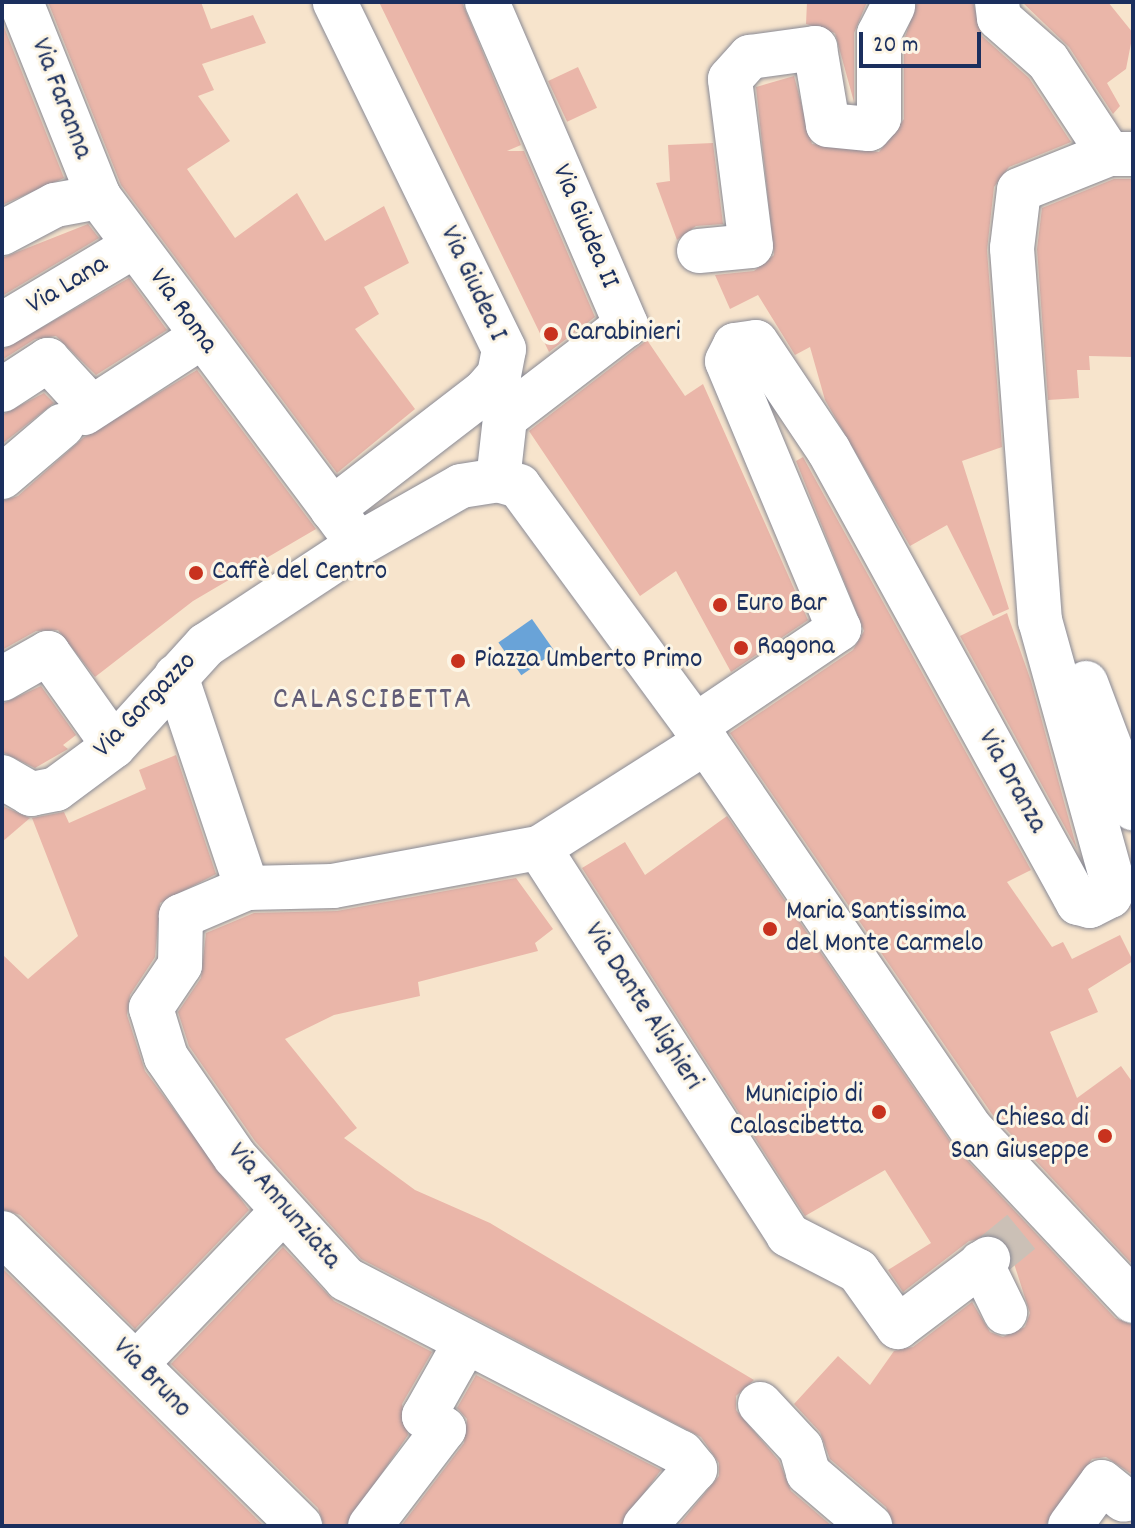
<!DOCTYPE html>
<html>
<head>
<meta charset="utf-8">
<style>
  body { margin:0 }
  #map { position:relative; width:1135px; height:1528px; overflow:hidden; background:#f7e4cc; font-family:Dekko,sans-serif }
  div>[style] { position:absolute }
  .water>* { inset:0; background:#69a3d8; transform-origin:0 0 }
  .building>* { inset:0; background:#eab6a9; transform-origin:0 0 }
  .minor-tunnel>* { height:44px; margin-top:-22px; transform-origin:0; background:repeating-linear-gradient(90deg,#cbc0b6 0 44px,transparent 0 66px) }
  .roads { filter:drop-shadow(0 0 2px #898a95) drop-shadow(0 0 2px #898a95) }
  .minor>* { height:44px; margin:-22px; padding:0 22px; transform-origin:22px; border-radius:22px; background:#fff }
  .dots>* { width:22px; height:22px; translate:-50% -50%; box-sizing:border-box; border:4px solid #fcf5e5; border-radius:50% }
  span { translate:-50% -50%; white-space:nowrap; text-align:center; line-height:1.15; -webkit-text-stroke:6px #fcf5e5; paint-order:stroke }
  .street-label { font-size:28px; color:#1b2f5e }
  .poi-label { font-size:28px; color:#1b2f5e }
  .left { translate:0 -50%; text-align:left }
  .right { translate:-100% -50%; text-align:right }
  .quarter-label { font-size:32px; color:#635e78; letter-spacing:2px }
  .frame { position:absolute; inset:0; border:4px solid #1b2f5e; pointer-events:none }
  .scale { position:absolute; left:859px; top:32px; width:122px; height:36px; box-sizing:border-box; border:4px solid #1b2f5e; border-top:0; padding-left:10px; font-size:24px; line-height:28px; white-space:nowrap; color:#1b2f5e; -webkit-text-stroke:6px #fcf5e5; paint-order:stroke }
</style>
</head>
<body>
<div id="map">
  <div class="water">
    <div style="left:532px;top:619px;width:40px;height:41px;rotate:55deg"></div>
  </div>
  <div class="building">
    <div style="clip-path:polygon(48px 2px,201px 2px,211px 29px,253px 15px,266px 43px,202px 64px,214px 90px,198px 96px,230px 141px,187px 169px,235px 238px,297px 193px,325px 241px,384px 206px,409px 263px,364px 287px,379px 314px,355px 329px,415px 409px,337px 473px,121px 185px)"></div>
    <div style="clip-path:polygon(379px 2px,462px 2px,521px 145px,507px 151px,524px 151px,595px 317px,549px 352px)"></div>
    <div style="clip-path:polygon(807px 2px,867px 2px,854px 33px,854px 102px,835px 33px,806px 24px)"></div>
    <div style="clip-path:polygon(917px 2px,973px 2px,982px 36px,1029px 78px,1071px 142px,1009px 167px,994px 187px,987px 250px,1002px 447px,962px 461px,1009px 609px,993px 616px,947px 525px,910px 546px,825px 400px,810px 347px,795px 355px,758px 295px,730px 309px,715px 275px,754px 271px,774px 255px,756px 87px,794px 76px,812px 144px,879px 152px,904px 119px,904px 40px)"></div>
    <div style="clip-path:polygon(1022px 2px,1108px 2px,1133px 33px,1126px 69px,1107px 83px,1120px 106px,1113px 114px,1069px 47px)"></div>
    <div style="clip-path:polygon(2px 22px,64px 178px,2px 205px)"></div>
    <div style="left:578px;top:67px;width:45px;height:33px;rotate:65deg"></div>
    <div style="clip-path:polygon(713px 143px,723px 224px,696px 226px,677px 240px,656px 183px,670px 181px,668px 145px)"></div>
    <div style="clip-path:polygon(1114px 179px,1133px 179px,1133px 357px,1089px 356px,1090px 370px,1077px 370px,1079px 398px,1048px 400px,1037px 249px,1042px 208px)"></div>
    <div style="clip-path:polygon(88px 224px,99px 238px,2px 296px,2px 258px)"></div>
    <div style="clip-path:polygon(129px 278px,167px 330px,96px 375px,56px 336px,35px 339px,2px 360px,2px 350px)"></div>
    <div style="clip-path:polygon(647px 340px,685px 396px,703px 384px,808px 620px,731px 672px,676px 571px,640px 596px,529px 431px)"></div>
    <div style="clip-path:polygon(197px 370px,316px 529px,193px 601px,95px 677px,58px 630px,36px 631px,2px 650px,2px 501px,18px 496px,83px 438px)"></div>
    <div style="clip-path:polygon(44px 393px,54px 403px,2px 444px,2px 415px)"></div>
    <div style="clip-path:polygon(803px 457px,1031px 870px,1007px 882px,1052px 947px,1063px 942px,1072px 959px,1120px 935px,1133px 961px,1088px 989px,1098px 1012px,1050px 1032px,1077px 1098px,1121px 1066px,1133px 1083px,1133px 1265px,992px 1114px,730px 733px,853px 650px,864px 631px,796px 461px)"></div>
    <div style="clip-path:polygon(1007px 613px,1031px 681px,1077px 849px,960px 636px)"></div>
    <div style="clip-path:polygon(41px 686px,76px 735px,63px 745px,68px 749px,35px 768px,2px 752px,2px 704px)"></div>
    <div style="clip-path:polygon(176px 755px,216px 874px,160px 903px,155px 957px,130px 995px,127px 1015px,145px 1071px,249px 1210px,135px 1329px,20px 1215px,2px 1209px,2px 954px,28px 979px,78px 936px,32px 818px,64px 812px,69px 823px,112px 804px,146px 789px,139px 770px)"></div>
    <div style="clip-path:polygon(2px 806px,30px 818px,2px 842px)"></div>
    <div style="clip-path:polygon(727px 816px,952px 1144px,1115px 1318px,1133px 1325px,1133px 1475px,1106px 1457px,1092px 1459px,1045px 1526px,894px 1526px,886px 1507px,830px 1459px,820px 1432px,794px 1404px,838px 1356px,870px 1385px,894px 1351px,913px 1347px,972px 1302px,990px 1332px,1003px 1337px,1025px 1327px,1030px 1313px,1008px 1245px,997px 1236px,969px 1241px,903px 1292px,888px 1270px,931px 1243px,885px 1170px,805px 1216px,582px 868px,625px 842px,645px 875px)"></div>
    <div style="clip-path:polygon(516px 878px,553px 929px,535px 943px,538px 951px,418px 982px,420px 996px,334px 1015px,285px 1039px,357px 1128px,344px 1138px,415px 1190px,490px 1223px,754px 1380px,736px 1396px,736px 1410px,779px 1461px,791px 1491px,832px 1526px,678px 1526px,719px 1476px,719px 1463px,701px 1437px,361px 1259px,255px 1141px,189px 1046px,178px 1012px,201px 978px,206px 933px,254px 913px,337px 911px)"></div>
    <div style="clip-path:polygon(283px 1247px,334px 1301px,432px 1352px,402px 1404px,408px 1435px,346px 1526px,324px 1526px,318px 1508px,171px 1364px)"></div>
    <div style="clip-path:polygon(2px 1268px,264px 1526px,2px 1526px)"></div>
    <div style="clip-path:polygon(476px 1375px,661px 1470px,620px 1526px,401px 1526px,464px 1443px,467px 1419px,457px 1408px)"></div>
  </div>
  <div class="minor-tunnel">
    <div style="left:988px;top:1259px;width:43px;rotate:-39.3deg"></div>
  </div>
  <div class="roads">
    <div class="minor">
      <div style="left:21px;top:2px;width:210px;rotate:68.2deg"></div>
      <div style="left:487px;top:2px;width:352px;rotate:66.7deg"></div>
      <div style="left:626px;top:325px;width:153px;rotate:142.5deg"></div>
      <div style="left:505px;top:418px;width:62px;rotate:96.4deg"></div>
      <div style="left:997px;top:2px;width:16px;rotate:83deg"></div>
      <div style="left:999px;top:18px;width:65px;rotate:41.3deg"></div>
      <div style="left:1048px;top:61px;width:111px;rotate:56.7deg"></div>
      <div style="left:2px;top:233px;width:60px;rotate:-27.8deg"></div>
      <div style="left:55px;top:205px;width:45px;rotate:-10.3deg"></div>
      <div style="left:99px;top:197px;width:417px;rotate:53.2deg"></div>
      <div style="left:699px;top:251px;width:52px;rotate:-5.5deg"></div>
      <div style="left:751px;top:246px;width:168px;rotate:-97.2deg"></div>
      <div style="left:730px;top:79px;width:30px;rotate:-48deg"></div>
      <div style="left:750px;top:57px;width:66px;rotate:-7.9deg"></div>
      <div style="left:815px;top:48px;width:78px;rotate:80.4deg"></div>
      <div style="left:828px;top:125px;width:41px;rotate:5.6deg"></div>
      <div style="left:869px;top:129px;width:15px;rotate:-48deg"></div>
      <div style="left:879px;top:118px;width:84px;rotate:-90deg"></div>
      <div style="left:879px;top:34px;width:31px;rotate:-63deg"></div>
      <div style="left:2px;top:325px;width:154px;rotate:-30.9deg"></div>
      <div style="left:2px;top:390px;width:55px;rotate:-33.1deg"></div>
      <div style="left:48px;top:360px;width:64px;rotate:47.5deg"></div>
      <div style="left:84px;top:413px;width:138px;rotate:-32.9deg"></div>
      <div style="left:2px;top:477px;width:79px;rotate:-40.4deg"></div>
      <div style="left:332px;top:509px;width:193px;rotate:-37.6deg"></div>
      <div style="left:485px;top:391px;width:21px;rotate:-49deg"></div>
      <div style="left:499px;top:375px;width:26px;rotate:-79deg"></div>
      <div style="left:504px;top:349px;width:386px;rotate:-116deg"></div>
      <div style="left:176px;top:676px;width:224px;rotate:71.5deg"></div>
      <div style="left:247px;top:888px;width:72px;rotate:157deg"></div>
      <div style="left:181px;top:916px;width:49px;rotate:91.2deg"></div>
      <div style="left:180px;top:965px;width:52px;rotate:124deg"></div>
      <div style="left:151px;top:1008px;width:51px;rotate:73deg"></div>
      <div style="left:166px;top:1057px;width:121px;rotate:55.4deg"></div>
      <div style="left:235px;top:1157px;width:165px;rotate:47.7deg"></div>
      <div style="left:346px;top:1279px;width:378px;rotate:27.4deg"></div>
      <div style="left:682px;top:1453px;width:21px;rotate:51deg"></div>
      <div style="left:695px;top:1469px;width:76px;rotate:131.3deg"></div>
      <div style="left:2px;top:679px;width:53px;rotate:-29.5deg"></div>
      <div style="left:48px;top:653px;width:114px;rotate:54.6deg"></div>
      <div style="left:1086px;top:683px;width:134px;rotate:69.4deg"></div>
      <div style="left:695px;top:726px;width:174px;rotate:-34deg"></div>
      <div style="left:839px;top:629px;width:290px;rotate:-112.7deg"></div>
      <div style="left:727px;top:361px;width:18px;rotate:-63deg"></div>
      <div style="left:735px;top:345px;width:21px;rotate:-8deg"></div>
      <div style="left:756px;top:342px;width:131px;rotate:56.2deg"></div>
      <div style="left:829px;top:451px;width:516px;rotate:61.15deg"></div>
      <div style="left:1078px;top:903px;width:12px;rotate:14deg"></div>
      <div style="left:1090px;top:906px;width:22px;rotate:-27deg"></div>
      <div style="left:1110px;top:896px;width:10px;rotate:-66deg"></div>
      <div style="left:1114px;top:887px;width:276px;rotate:-105.5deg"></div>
      <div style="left:1040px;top:621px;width:374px;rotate:-94.3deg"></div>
      <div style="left:1012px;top:248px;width:58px;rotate:-83.1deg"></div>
      <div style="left:1019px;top:190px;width:97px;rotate:-21.8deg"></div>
      <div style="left:1109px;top:154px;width:24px"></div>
      <div style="left:2px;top:777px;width:34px;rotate:30deg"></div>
      <div style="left:31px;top:794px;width:25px;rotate:-11deg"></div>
      <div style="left:56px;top:789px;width:72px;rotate:-36.6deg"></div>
      <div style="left:114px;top:746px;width:137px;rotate:-47.7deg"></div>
      <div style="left:206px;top:645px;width:183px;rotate:-33.4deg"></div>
      <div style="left:359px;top:544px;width:117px;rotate:-29.6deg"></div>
      <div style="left:461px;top:486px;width:37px;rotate:-9deg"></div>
      <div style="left:498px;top:480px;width:22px;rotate:16deg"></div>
      <div style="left:519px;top:486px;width:298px;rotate:53.7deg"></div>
      <div style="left:695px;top:726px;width:490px;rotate:55.6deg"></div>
      <div style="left:972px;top:1130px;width:235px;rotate:46.7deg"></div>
      <div style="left:539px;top:848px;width:460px;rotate:57.2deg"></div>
      <div style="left:788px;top:1235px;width:79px;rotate:27.2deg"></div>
      <div style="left:858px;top:1271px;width:69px;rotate:54.5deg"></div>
      <div style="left:898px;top:1327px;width:113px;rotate:-37.1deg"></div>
      <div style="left:247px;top:888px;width:86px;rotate:-1.3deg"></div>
      <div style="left:333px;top:886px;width:209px;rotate:-10.5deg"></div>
      <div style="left:539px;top:848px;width:198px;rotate:-32.4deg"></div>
      <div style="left:2px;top:1233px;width:418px;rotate:44.5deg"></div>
      <div style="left:981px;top:1263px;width:55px;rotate:63.9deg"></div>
      <div style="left:136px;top:1364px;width:209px;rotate:-46.2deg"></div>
      <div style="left:760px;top:1404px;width:60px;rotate:47deg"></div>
      <div style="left:801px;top:1448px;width:26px;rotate:74deg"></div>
      <div style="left:808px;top:1473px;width:82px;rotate:40.5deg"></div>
      <div style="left:370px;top:1526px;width:122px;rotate:-52.7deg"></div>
      <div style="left:444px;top:1429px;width:24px;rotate:-147deg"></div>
      <div style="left:424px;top:1416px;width:81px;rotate:-60.6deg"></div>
      <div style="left:1070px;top:1526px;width:54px;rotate:-54deg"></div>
      <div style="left:1102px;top:1482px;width:28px;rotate:39deg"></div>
    </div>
  </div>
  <div class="dots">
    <div style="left:551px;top:334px;background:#c8321e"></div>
    <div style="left:196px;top:573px;background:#c8321e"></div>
    <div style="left:720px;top:605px;background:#c8321e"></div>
    <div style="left:741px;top:648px;background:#c8321e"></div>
    <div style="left:458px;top:661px;background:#c8321e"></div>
    <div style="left:770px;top:929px;background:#c8321e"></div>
    <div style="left:879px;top:1112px;background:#c8321e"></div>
    <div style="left:1105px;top:1136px;background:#c8321e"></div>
  </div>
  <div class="street-label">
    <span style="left:60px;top:99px;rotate:69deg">Via Faranna</span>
    <span style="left:584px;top:227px;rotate:67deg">Via Giudea II</span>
    <span style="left:472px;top:284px;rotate:65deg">Via Giudea I</span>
    <span style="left:68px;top:286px;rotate:-31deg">Via Lana</span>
    <span style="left:182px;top:312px;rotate:54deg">Via Roma</span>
    <span style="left:146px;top:706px;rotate:-46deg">Via Gorgazzo</span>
    <span style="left:1011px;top:782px;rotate:61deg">Via Dranza</span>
    <span style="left:642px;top:1007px;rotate:57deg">Via Dante Alighieri</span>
    <span style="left:283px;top:1207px;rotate:49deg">Via Annunziata</span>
    <span style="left:151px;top:1379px;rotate:46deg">Via Bruno</span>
  </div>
  <div class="poi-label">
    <span class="left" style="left:567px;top:334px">Carabinieri</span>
    <span class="left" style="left:212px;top:573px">Caffè del Centro</span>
    <span class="left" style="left:736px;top:605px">Euro Bar</span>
    <span class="left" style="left:757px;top:648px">Ragona</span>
    <span class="left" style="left:474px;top:661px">Piazza Umberto Primo</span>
    <span class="left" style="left:786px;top:929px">Maria Santissima<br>del Monte Carmelo</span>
    <span class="right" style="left:863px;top:1112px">Municipio di<br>Calascibetta</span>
    <span class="right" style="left:1089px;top:1136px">Chiesa di<br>San Giuseppe</span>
  </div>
  <div class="quarter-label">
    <span style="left:373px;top:701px">CALASCIBETTA</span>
  </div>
  <div class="frame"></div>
  <div class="scale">20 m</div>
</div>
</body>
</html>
